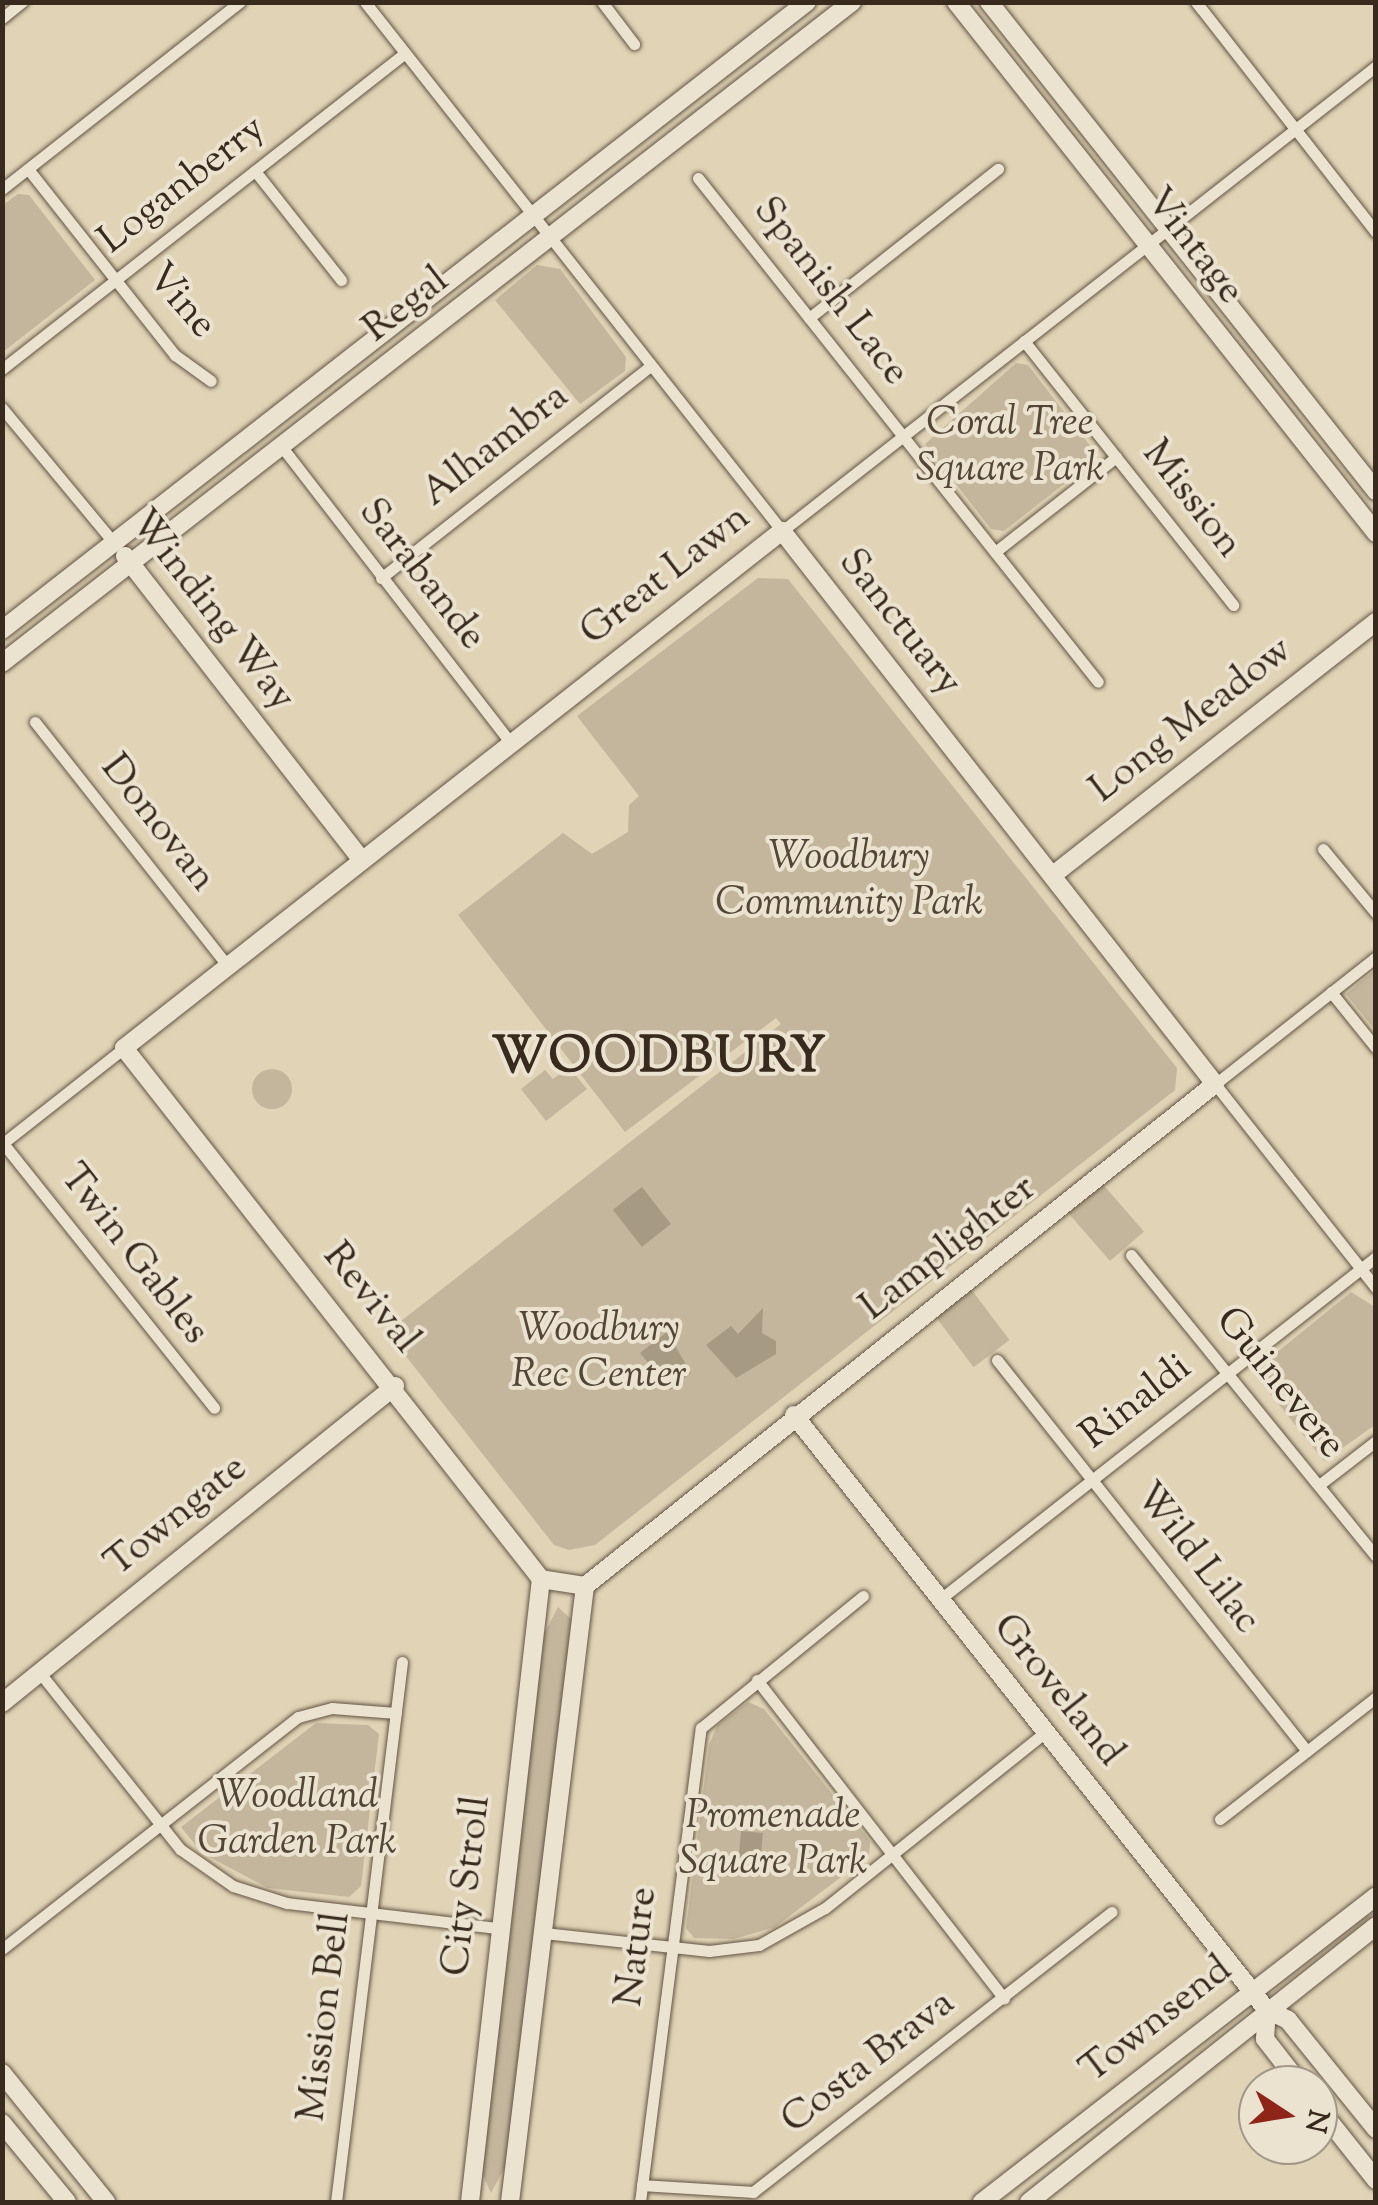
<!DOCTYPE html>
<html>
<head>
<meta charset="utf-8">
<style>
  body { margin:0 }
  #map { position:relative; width:1378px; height:2205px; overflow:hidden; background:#e0d3b6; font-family:"Sorts Mill Goudy",serif }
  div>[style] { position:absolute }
  .green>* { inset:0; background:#c3b69c; transform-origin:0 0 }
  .round { border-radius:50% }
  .water>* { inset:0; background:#a79a82; transform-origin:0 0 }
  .roads { filter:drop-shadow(0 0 2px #625443) drop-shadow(0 0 2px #625443) }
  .street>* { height:11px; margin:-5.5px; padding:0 5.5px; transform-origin:5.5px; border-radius:5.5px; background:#ebe2d0 }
  .secondary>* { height:18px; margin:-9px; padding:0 9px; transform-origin:9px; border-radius:9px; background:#ebe2d0 }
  span { translate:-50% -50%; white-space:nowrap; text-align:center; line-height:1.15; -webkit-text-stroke:8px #ebe2d0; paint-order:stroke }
  .street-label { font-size:40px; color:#382a1d }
  .park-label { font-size:40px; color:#544636; font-style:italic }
  .district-label { font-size:50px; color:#382a1d; font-weight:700; letter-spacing:2.5px }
  .frame { position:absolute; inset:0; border:5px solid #382a1d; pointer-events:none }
  .north { position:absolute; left:1238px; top:2065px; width:100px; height:100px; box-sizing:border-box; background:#ebe2d0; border:2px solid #a39888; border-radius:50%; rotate:102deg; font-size:28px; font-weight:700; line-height:40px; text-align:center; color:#382a1d }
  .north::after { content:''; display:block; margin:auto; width:35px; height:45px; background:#8f2418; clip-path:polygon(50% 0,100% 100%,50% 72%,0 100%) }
</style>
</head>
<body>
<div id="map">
  <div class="green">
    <div style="clip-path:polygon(18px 194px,29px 195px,95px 280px,3px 352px,3px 205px)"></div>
    <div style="clip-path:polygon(537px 265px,560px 269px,626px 357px,625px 371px,580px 404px,495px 300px)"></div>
    <div style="clip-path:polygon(1016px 363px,1028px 365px,1094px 451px,1092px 462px,1004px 531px,991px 529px,925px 444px)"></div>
    <div style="clip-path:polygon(758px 578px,788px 579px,1177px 1068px,1175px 1090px,595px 1545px,569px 1550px,554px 1545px,387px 1332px,781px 1024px,776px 1018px,625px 1132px,458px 915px,563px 833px,592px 854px,628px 832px,629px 805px,639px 796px,577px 716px)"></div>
    <div style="clip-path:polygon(1375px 970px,1375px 1030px,1346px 994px)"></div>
    <div style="clip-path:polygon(569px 1067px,587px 1089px,546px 1121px,521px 1089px,545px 1070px,553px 1079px)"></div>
    <div class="round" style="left:252px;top:1069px;width:40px;height:40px"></div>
    <div style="left:1100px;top:1181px;width:67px;height:45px;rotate:49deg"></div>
    <div style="left:968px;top:1285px;width:69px;height:45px;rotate:53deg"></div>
    <div style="clip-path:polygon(1351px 1292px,1375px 1307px,1375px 1425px,1324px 1461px,1253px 1372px)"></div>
    <div style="clip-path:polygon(558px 1607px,572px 1620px,506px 2165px,491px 2193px,480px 2168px,543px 1636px)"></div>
    <div style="clip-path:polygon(748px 1702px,764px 1709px,870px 1841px,869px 1856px,775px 1927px,734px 1939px,694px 1938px,686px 1928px,709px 1745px,717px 1726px)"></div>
    <div style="clip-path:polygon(316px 1723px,368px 1725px,379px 1734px,361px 1886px,349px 1897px,268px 1888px,202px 1853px,181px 1827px)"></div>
  </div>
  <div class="water">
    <div style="left:642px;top:1187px;width:47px;height:37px;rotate:52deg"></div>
    <div style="clip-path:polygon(763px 1308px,762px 1333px,776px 1341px,776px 1354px,736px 1378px,706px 1345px,731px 1326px,738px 1334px)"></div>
    <div style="clip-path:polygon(667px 1332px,691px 1373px,670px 1390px,640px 1353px)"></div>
    <div style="left:741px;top:1831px;width:22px;height:39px;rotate:5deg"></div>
  </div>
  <div class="roads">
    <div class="street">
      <div style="left:365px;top:2px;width:674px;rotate:51.75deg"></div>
      <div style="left:782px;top:531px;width:754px;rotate:-38.05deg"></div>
      <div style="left:602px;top:2px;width:53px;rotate:52.7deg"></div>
      <div style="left:1196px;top:2px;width:292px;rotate:52deg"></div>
      <div style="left:2px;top:18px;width:26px;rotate:-39deg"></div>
      <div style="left:28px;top:169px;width:237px;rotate:51.7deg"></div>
      <div style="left:175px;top:355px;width:44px;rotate:35.8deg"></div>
      <div style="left:255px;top:171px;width:139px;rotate:51.7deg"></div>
      <div style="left:698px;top:178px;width:643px;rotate:51.56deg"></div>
      <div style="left:2px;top:189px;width:303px;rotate:-38.2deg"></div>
      <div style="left:809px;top:318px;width:241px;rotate:-38.3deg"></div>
      <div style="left:1024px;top:341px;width:337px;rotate:51.6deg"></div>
      <div style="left:2px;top:369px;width:512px;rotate:-38.1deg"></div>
      <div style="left:2px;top:408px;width:177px;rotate:50.3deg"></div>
      <div style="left:282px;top:447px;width:373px;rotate:52.3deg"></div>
      <div style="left:995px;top:552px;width:154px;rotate:-38.1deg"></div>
      <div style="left:381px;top:578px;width:342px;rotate:-38.2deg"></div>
      <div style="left:35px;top:722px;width:311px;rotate:51.7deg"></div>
      <div style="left:1323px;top:849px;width:83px;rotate:50.4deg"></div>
      <div style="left:1376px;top:957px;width:205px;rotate:141.7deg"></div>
      <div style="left:1215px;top:1084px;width:260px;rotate:51.7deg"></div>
      <div style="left:1331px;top:992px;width:72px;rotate:51.2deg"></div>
      <div style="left:2px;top:1142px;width:340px;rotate:51.4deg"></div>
      <div style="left:2px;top:1144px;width:155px;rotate:-38.2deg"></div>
      <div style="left:1131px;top:1255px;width:388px;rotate:50.9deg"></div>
      <div style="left:997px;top:1360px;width:499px;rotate:51.6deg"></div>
      <div style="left:1319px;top:1485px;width:72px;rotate:-37.7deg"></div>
      <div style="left:939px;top:1600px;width:556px;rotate:-38.13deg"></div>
      <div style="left:40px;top:1673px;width:225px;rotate:51.5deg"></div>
      <div style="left:180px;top:1849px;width:65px;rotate:34.9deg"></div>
      <div style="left:233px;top:1886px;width:57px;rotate:17.5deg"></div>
      <div style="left:287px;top:1903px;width:212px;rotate:6.8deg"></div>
      <div style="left:757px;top:1680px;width:403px;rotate:52.2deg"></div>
      <div style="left:1220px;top:1819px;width:198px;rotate:-38deg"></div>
      <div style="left:544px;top:1933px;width:166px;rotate:6.2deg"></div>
      <div style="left:709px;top:1951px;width:50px;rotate:-6.8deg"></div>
      <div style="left:759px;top:1945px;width:76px;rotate:-29.3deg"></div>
      <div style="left:825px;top:1908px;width:280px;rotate:-38.6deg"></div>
      <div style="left:2px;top:1949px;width:376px;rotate:-38.1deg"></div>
      <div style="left:298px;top:1717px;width:35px;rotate:-15deg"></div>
      <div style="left:332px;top:1708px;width:64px;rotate:4.5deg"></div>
      <div style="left:642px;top:2185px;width:111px;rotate:3.6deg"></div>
      <div style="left:753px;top:2192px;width:455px;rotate:-38deg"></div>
      <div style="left:336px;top:2202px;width:544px;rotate:-83.03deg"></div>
      <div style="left:640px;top:2202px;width:478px;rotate:-82.7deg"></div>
      <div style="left:701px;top:1728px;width:209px;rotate:-39.2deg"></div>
    </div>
    <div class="secondary">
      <div style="left:956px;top:2px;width:677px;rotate:51.66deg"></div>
      <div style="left:989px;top:2px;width:624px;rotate:51.64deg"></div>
      <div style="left:782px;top:531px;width:702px;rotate:51.94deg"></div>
      <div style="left:1215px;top:1084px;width:806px;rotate:141.45deg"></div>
      <div style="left:585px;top:1586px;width:45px;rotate:-171deg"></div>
      <div style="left:541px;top:1579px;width:675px;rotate:-128.14deg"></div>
      <div style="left:124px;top:1048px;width:837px;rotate:-38.16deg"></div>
      <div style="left:125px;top:556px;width:385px;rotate:52.1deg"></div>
      <div style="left:2px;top:630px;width:1021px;rotate:-37.96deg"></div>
      <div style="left:2px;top:663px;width:1077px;rotate:-37.87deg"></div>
      <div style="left:1053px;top:875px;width:410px;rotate:-38.1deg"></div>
      <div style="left:794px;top:1415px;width:760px;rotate:51.52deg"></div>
      <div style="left:1267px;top:2010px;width:23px;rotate:25deg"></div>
      <div style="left:1288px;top:2020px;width:140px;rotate:51.1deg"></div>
      <div style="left:2px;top:1703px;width:505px;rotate:-38.89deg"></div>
      <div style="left:1267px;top:2010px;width:29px;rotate:94deg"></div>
      <div style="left:1265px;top:2039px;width:58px;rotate:52deg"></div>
      <div style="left:2px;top:2073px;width:166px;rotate:51.1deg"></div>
      <div style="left:1318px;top:2107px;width:93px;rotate:51.5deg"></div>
      <div style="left:2px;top:2123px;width:102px;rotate:50.6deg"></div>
      <div style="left:470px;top:2202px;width:627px;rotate:-83.5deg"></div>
      <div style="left:510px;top:2202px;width:621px;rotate:-83.06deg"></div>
      <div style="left:982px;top:2202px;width:499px;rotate:-37.8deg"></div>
      <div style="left:1029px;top:2202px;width:443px;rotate:-38.5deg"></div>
    </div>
  </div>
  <div class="street-label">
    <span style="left:183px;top:186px;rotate:-38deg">Loganberry</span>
    <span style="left:1193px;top:247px;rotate:52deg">Vintage</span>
    <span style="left:830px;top:292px;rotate:52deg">Spanish Lace</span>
    <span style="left:180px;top:302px;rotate:49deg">Vine</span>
    <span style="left:407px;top:306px;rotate:-38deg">Regal</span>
    <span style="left:496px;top:446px;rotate:-38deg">Alhambra</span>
    <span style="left:1191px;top:500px;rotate:52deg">Mission</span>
    <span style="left:421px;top:575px;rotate:52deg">Sarabande</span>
    <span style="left:666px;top:576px;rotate:-38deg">Great Lawn</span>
    <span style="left:211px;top:611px;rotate:52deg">Winding Way</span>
    <span style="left:899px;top:623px;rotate:52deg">Sanctuary</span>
    <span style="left:1192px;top:721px;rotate:-38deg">Long Meadow</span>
    <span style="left:157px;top:824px;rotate:52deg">Donovan</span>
    <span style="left:949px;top:1249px;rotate:-38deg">Lamplighter</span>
    <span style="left:133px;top:1255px;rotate:52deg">Twin Gables</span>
    <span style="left:370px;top:1299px;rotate:51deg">Revival</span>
    <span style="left:1279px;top:1384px;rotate:51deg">Guinevere</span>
    <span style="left:1137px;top:1403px;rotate:-38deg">Rinaldi</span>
    <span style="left:177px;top:1517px;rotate:-39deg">Towngate</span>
    <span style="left:1196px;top:1559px;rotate:52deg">Wild Lilac</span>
    <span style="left:1057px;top:1691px;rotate:51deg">Groveland</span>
    <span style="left:468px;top:1886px;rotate:-83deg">City Stroll</span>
    <span style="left:638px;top:1947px;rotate:-83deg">Nature</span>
    <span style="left:326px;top:2017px;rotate:-83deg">Mission Bell</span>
    <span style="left:1157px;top:2021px;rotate:-38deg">Townsend</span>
    <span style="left:869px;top:2063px;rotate:-38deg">Costa Brava</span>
  </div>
  <div class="park-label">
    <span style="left:1010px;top:448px">Coral Tree<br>Square Park</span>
    <span style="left:849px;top:882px">Woodbury<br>Community Park</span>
    <span style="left:599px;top:1354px">Woodbury<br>Rec Center</span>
    <span style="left:297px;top:1821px">Woodland<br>Garden Park</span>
    <span style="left:773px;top:1841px">Promenade<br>Square Park</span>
  </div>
  <div class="district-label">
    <span style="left:660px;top:1060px">WOODBURY</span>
  </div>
  <div class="frame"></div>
  <div class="north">N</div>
</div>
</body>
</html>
